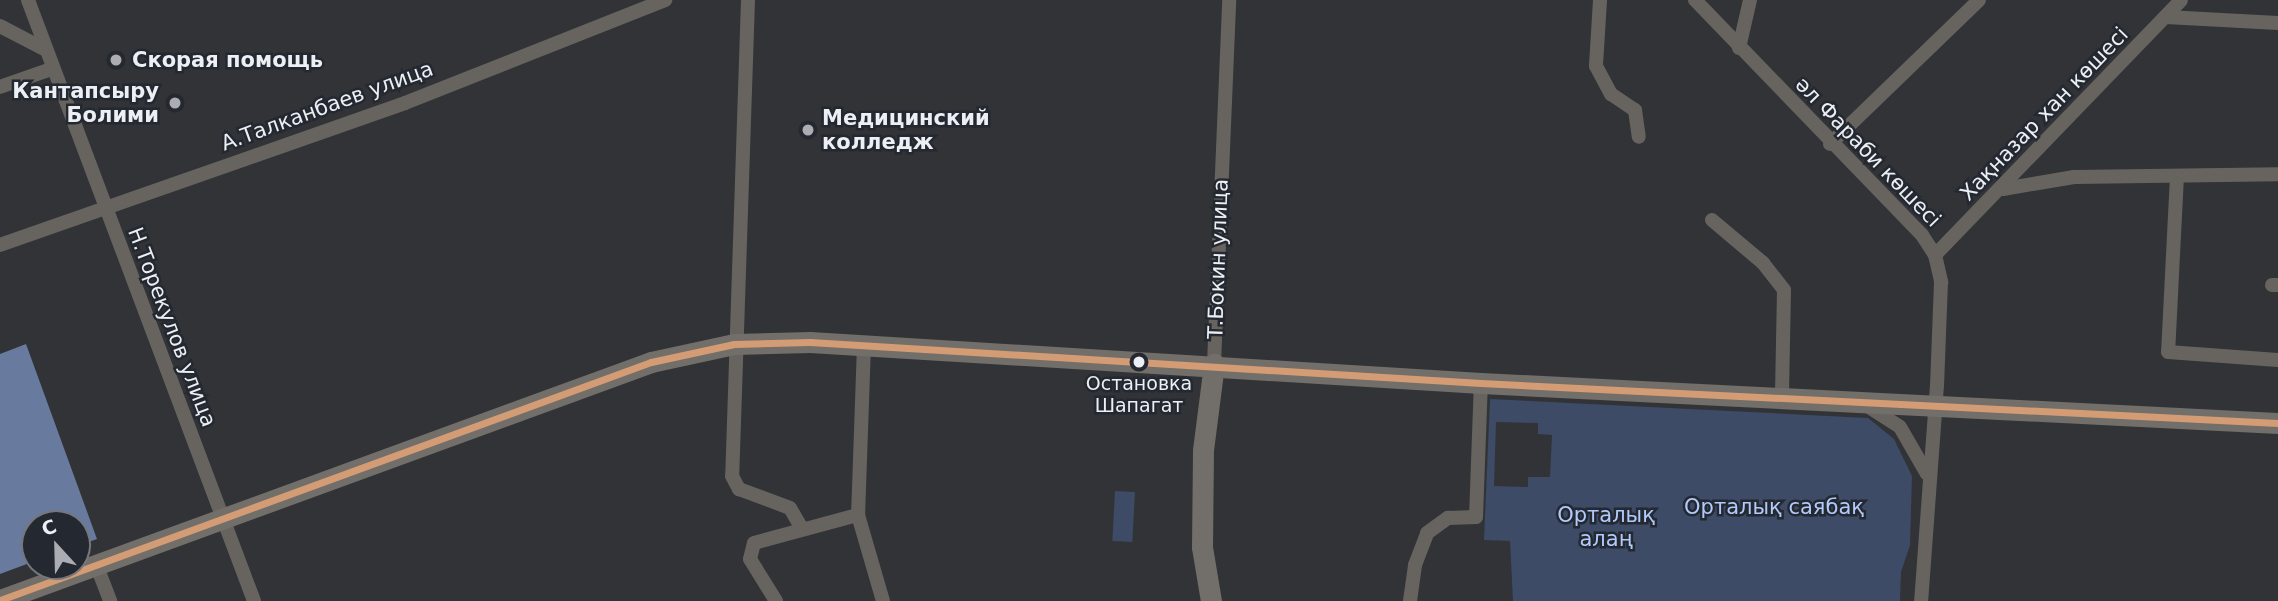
<!DOCTYPE html>
<meta charset="utf-8">
<style>
body{margin:0}
#map{position:relative;width:2278px;height:601px;overflow:hidden;background:#313337;font-family:"DejaVu Sans",sans-serif}
div>[style]{position:absolute}
.green>*{inset:0;background:#3d4b67;transform-origin:0 0}
.water>*{inset:0;background:#687a9e}
.street>*{height:14px;margin:-7px;padding:0 7px;transform-origin:7px;border-radius:7px;background:#676460}
.primary>*{height:21px;margin:-10.5px;padding:0 10.5px;transform-origin:10.5px;border-radius:10.5px;background:#726e69}
.bus-1>*{height:7px;margin:-3.5px;padding:0 3.5px;transform-origin:3.5px;border-radius:3.5px;background:#d39c74}
.dots>*{width:19px;height:19px;translate:-50% -50%;box-sizing:border-box;border:4px solid #242830;border-radius:50%}
span{translate:-50% -50%;white-space:nowrap;text-align:center;line-height:1.15;-webkit-text-stroke:5px #242830;paint-order:stroke}
.bus-label{font-size:19px;color:#eceff4}
.poi-label{font-size:21px;color:#eceff4;font-weight:700}
.left{translate:0 -50%;text-align:left}
.right{translate:-100% -50%;text-align:right}
.street-label{font-size:21px;color:#eceff4}
.park-label{font-size:21px;color:#b0cafc}
.north{position:absolute;left:21px;top:510px;width:70px;height:70px;box-sizing:border-box;background:#242830;border:2px solid #74787e;border-radius:50%;rotate:338deg;font-size:19px;font-weight:700;line-height:28px;text-align:center;color:#eceff4}
.north::after{content:'';display:block;margin:auto;width:24px;height:32px;background:#abadb2;clip-path:polygon(50% 0,100% 100%,50% 72%,0 100%)}
</style>
<div id="map">
<div class="green">
<div style="clip-path:polygon(evenodd,1490px 399px,1868px 418px,1894px 439px,1912px 476px,1910px 545px,1901px 572px,1900px 601px,1513px 601px,1510px 541px,1484px 540px,1490px 399px,1496px 422px,1538px 423px,1538px 434px,1552px 435px,1550px 477px,1528px 477px,1528px 487px,1494px 486px,1496px 422px)"></div>
<div style="left:1115px;top:491px;width:20px;height:50px;rotate:3deg"></div>
</div>
<div class="water">
<div style="clip-path:polygon(26px 344px,97px 539px,77px 546px,77px 524px,35px 524px,35px 561px,0 574px,0 354px)"></div>
</div>
<div class="street">
<div style="left:28px;top:0;width:642px;rotate:69.39deg"></div>
<div style="left:748px;top:0;width:476px;rotate:91.9deg"></div>
<div style="left:732px;top:476px;width:15px;rotate:62deg"></div>
<div style="left:739px;top:489px;width:54px;rotate:20.4deg"></div>
<div style="left:790px;top:508px;width:24px;rotate:60deg"></div>
<div style="left:1600px;top:0;width:66px;rotate:93.5deg"></div>
<div style="left:1596px;top:66px;width:32px;rotate:62deg"></div>
<div style="left:1611px;top:94px;width:29px;rotate:34deg"></div>
<div style="left:1635px;top:110px;width:27px;rotate:82deg"></div>
<div style="left:1695px;top:0;width:327px;rotate:46deg"></div>
<div style="left:1922px;top:235px;width:24px;rotate:57deg"></div>
<div style="left:1935px;top:255px;width:28px;rotate:77deg"></div>
<div style="left:1941px;top:282px;width:103px;rotate:92.2deg"></div>
<div style="left:1937px;top:385px;width:217px;rotate:94.2deg"></div>
<div style="left:2166px;top:17px;width:112px;rotate:3.1deg"></div>
<div style="left:0;top:26px;width:50px;rotate:27.6deg"></div>
<div style="left:1739px;top:48px;width:49px;rotate:-77.1deg"></div>
<div style="left:0;top:87px;width:54px;rotate:-19.4deg"></div>
<div style="left:1830px;top:144px;width:207px;rotate:-44deg"></div>
<div style="left:2177px;top:176px;width:176px;rotate:92.9deg"></div>
<div style="left:2168px;top:352px;width:110px;rotate:4.2deg"></div>
<div style="left:2003px;top:189px;width:72px;rotate:-9.6deg"></div>
<div style="left:2074px;top:177px;width:204px;rotate:-0.8deg"></div>
<div style="left:1712px;top:220px;width:67px;rotate:40.1deg"></div>
<div style="left:1763px;top:263px;width:34px;rotate:52deg"></div>
<div style="left:1784px;top:290px;width:107px;rotate:91.1deg"></div>
<div style="left:0;top:245px;width:429px;rotate:-19.3deg"></div>
<div style="left:405px;top:103px;width:280px;rotate:-21.6deg"></div>
<div style="left:1935px;top:255px;width:354px;rotate:-46deg"></div>
<div style="left:2272px;top:285px;width:6px"></div>
<div style="left:864px;top:345px;width:170px;rotate:92deg"></div>
<div style="left:858px;top:515px;width:90px;rotate:73.8deg"></div>
<div style="left:1214px;top:364px;width:364px;rotate:-87.6deg"></div>
<div style="left:1866px;top:405px;width:40px;rotate:32.9deg"></div>
<div style="left:1900px;top:427px;width:54px;rotate:60.1deg"></div>
<div style="left:96px;top:564px;width:40px;rotate:69deg"></div>
<div style="left:776px;top:601px;width:49px;rotate:-121.8deg"></div>
<div style="left:750px;top:559px;width:16px;rotate:-76deg"></div>
<div style="left:754px;top:543px;width:108px;rotate:-15.1deg"></div>
<div style="left:1410px;top:601px;width:36px;rotate:-82deg"></div>
<div style="left:1415px;top:565px;width:34px;rotate:-69deg"></div>
<div style="left:1427px;top:533px;width:26px;rotate:-36deg"></div>
<div style="left:1448px;top:518px;width:28px;rotate:-2deg"></div>
<div style="left:1476px;top:517px;width:134px;rotate:-87.9deg"></div>
</div>
<div class="primary">
<div style="left:0;top:600px;width:693px;rotate:-20.08deg"></div>
<div style="left:651px;top:362px;width:85px;rotate:-12.2deg"></div>
<div style="left:734px;top:344px;width:76px;rotate:-1.5deg"></div>
<div style="left:810px;top:342px;width:672px;rotate:3.5deg"></div>
<div style="left:1481px;top:383px;width:798px;rotate:2.87deg"></div>
<div style="left:1211px;top:601px;width:55px;rotate:-99.5deg"></div>
<div style="left:1202px;top:547px;width:97px;rotate:-89.4deg"></div>
<div style="left:1203px;top:450px;width:87px;rotate:-82.7deg"></div>
</div>
<div class="bus-1">
<div style="left:0;top:600px;width:693px;rotate:-20.08deg"></div>
<div style="left:651px;top:362px;width:85px;rotate:-12.2deg"></div>
<div style="left:734px;top:344px;width:76px;rotate:-1.5deg"></div>
<div style="left:810px;top:342px;width:672px;rotate:3.5deg"></div>
<div style="left:1481px;top:383px;width:798px;rotate:2.87deg"></div>
</div>
<div class="dots">
<div style="left:116px;top:60px;background:#abadb2"></div>
<div style="left:175px;top:103px;background:#abadb2"></div>
<div style="left:808px;top:130px;background:#abadb2"></div>
<div style="left:1139px;top:362px;background:#eceff4"></div>
</div>
<div class="bus-label">
<span style="left:1139px;top:395px">Остановка<br>Шапагат</span>
</div>
<div class="poi-label">
<span class="left" style="left:132px;top:60px">Скорая помощь</span>
<span class="right" style="left:159px;top:103px">Кантапсыру<br>Болими</span>
<span class="left" style="left:822px;top:130px">Медицинский<br>колледж</span>
</div>
<div class="street-label">
<span style="left:327px;top:106px;rotate:-20deg">А.Талканбаев улица</span>
<span style="left:2044px;top:114px;rotate:-46deg">Хақназар хан көшесі</span>
<span style="left:1868px;top:152px;rotate:46deg">әл Фараби көшесі</span>
<span style="left:1218px;top:259px;rotate:-88deg">Т.Бокин улица</span>
<span style="left:172px;top:327px;rotate:69deg">Н.Торекулов улица</span>
</div>
<div class="park-label">
<span style="left:1774px;top:507px">Орталық саябақ</span>
<span style="left:1606px;top:527px">Орталық<br>алаң</span>
</div>
<div class="north">С</div>
</div>
